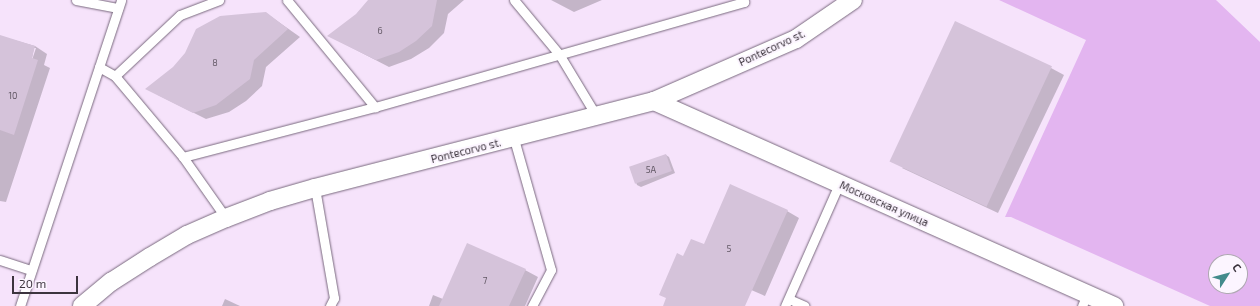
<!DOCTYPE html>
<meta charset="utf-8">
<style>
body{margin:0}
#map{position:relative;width:1260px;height:306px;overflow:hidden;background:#f6e3fb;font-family:"Exo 2",sans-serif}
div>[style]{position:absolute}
.green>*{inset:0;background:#e3b5f0}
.shadow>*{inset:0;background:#0003}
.building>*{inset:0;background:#d5c3da;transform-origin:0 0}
.roads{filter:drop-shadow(0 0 1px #79697e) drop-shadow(0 0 1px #79697e)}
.service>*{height:9px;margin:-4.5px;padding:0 4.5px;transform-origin:4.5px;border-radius:4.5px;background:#fff}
.minor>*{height:18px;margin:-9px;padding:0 9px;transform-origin:9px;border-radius:9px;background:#fff}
span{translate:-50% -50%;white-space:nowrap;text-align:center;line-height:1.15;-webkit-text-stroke:4px #fcf5ff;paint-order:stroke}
.number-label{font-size:9px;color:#625865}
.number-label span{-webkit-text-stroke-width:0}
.street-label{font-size:11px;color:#3c343e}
.north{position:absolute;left:1208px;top:254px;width:40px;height:40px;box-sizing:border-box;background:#fcf5ff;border:1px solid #afa8b2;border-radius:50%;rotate:54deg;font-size:11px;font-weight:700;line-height:16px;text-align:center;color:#3c343e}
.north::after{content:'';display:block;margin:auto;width:14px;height:18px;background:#438b8c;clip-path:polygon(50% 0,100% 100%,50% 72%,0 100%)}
.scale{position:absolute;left:12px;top:276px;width:66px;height:18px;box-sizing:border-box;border:2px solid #3c343e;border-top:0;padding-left:5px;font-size:12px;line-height:14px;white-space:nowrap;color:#3c343e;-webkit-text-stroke:3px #fcf5ff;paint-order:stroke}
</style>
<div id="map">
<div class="green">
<div style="clip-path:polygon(evenodd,999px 0,1216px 0,1260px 42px,1260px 306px,1210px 306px,1011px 217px,1005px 217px,1086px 40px,999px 0,1216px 262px,1240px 262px,1240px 286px,1216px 286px,1216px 262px)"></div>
</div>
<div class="shadow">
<div style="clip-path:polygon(369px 0,464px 0,448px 14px,444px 33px,429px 48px,411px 59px,389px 67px,329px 36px,356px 15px)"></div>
<div style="clip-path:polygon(551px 0,602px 0,574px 12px)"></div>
<div style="clip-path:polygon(266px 13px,300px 37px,266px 67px,262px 86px,246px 101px,229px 112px,206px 119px,158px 95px)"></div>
<div style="clip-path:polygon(evenodd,0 36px,35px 46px,47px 54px,44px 65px,50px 68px,6px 202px,0 201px,0 36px,34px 48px,36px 48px,31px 63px,34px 48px)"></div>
<div style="clip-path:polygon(1051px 68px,1064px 75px,998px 213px,902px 168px)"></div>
<div style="clip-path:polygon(666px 155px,669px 157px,675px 173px,641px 187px,637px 185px,631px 169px)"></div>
<div style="clip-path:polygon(787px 211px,799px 218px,765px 296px,735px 283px,725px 306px,664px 306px,684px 257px,704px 245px)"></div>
<div style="clip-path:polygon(525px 270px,538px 277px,525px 306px,429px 306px,433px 295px,443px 299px)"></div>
<div style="clip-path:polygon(225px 299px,240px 306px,222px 306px)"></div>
</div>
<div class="building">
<div style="clip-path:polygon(368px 0,437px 0,432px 26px,416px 41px,399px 52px,376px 60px,327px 36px,356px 14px)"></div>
<div style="clip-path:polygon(266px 12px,288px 29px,254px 60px,250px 79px,216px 105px,193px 113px,145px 89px,173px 67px,185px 53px,196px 29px,220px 16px)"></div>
<div style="left:955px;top:21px;width:107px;height:155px;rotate:25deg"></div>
<div style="clip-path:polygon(0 35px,35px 46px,32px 58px,38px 60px,14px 135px,0 130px)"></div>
<div style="left:666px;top:154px;width:18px;height:39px;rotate:71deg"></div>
<div style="clip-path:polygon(730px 184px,788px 210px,745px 306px,663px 306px,666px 298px,659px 295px,677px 253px,683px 256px,691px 239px,704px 244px)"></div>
<div style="clip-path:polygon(467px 243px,526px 269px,509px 306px,439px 306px)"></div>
</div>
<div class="roads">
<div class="service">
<div style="left:76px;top:0;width:43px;rotate:10.8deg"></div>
<div style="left:287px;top:0;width:139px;rotate:50.6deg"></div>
<div style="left:514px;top:0;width:70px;rotate:50.2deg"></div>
<div style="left:559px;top:54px;width:74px;rotate:58.9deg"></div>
<div style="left:99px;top:67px;width:18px;rotate:29deg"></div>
<div style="left:115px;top:76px;width:106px;rotate:50deg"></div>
<div style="left:183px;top:157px;width:75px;rotate:54.8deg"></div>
<div style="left:115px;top:76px;width:89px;rotate:-43.2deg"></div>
<div style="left:180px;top:15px;width:42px;rotate:-21deg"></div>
<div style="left:514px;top:139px;width:136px;rotate:74.2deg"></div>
<div style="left:551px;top:270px;width:41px;rotate:117.8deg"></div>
<div style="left:183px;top:157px;width:198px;rotate:-14.6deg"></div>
<div style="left:375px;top:107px;width:384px;rotate:-15.9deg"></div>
<div style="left:744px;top:2px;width:3px;rotate:-135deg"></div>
<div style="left:315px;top:188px;width:112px;rotate:80.2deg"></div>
<div style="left:334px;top:298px;width:9px;rotate:117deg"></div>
<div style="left:0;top:260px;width:33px;rotate:18deg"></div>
<div style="left:789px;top:299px;width:17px;rotate:24deg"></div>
<div style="left:20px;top:306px;width:322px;rotate:-71.7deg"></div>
<div style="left:785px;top:306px;width:133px;rotate:-66.1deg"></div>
<div style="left:1082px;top:306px;width:13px;rotate:-67deg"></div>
</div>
<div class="minor">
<div style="left:654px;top:101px;width:504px;rotate:24.02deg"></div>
<div style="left:82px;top:306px;width:38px;rotate:-40deg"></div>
<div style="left:111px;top:282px;width:46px;rotate:-32.7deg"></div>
<div style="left:150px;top:257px;width:43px;rotate:-30.7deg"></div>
<div style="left:187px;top:235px;width:43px;rotate:-23.6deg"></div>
<div style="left:226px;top:218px;width:47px;rotate:-21.1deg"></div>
<div style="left:270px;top:201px;width:47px;rotate:-16.1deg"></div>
<div style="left:315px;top:188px;width:350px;rotate:-14.4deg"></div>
<div style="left:654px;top:101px;width:155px;rotate:-23.6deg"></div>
<div style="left:796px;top:39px;width:69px;rotate:-34.4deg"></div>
</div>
</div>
<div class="number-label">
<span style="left:380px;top:31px">6</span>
<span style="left:215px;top:63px">8</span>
<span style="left:13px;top:96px">10</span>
<span style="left:651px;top:170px">5А</span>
<span style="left:729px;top:249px">5</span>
<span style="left:485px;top:281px">7</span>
</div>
<div class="street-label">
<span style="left:772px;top:48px;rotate:-25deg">Pontecorvo st.</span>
<span style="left:466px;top:151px;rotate:-14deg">Pontecorvo st.</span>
<span style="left:884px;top:204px;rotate:24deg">Московская улица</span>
</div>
<div class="north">С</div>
<div class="scale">20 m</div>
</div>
